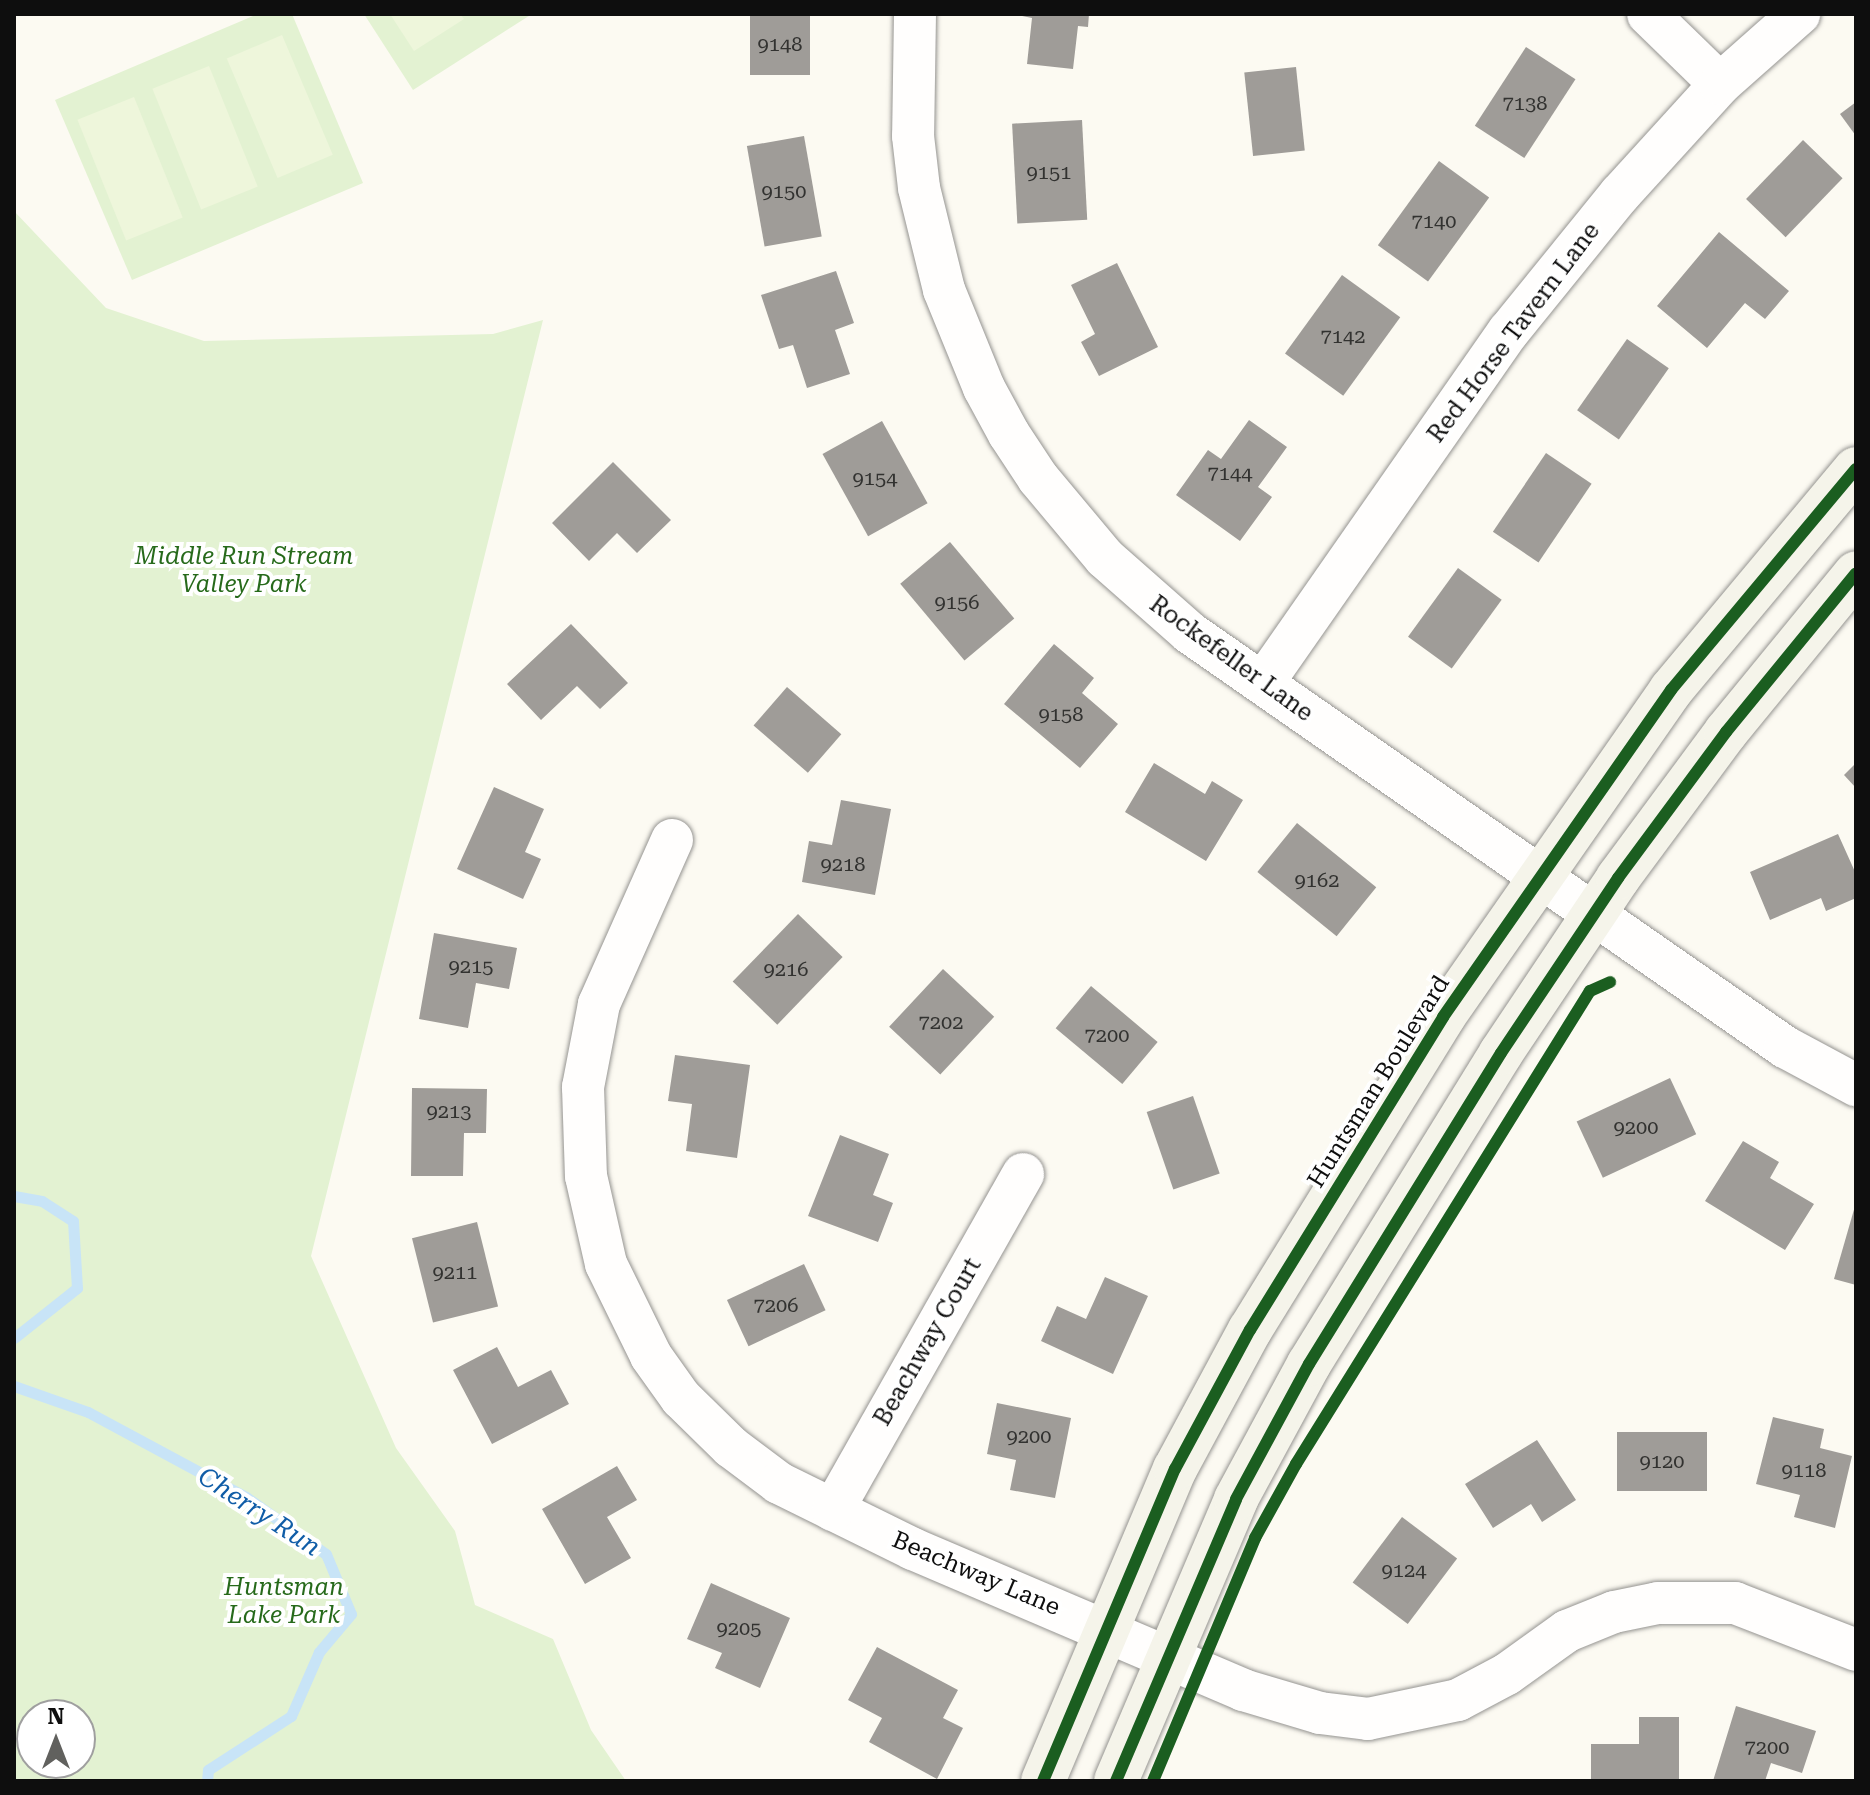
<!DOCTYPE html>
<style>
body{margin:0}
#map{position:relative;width:1870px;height:1795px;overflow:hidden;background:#fcfaf2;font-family:"Roboto Serif",serif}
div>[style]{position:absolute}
.green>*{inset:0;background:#e3f2d2}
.pitch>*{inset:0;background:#eef6db;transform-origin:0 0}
.stream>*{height:11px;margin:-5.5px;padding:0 5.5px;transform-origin:5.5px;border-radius:5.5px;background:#c8e4f7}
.building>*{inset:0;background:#9f9c98;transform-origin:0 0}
.roads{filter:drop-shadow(0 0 2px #959491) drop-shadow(0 0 2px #959491)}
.street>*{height:42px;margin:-21px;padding:0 21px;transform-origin:21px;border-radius:21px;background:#fffefd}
.secondary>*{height:44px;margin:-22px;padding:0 22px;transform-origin:22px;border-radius:22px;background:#f5f4ea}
.cycleway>*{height:12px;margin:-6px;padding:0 6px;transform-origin:6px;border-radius:6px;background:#1b5e20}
span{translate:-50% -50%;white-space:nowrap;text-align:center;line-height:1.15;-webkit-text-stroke:8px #fff;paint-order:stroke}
.number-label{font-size:20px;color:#323230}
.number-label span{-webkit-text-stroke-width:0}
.street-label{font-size:24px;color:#0e0e0e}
.park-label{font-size:24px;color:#276a1b;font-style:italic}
.water-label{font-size:26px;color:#105da7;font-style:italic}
.frame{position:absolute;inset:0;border:16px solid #0e0e0e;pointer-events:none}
.north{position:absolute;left:16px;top:1699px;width:80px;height:80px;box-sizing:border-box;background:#fff;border:2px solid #9f9f9f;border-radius:50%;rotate:0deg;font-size:22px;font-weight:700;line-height:32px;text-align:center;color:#0e0e0e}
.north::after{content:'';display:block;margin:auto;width:28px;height:36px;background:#61615e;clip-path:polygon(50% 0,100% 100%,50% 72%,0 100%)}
</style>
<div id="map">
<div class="green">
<div style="clip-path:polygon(258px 14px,292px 14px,363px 183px,132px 280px,55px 100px)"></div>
<div style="clip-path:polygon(364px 14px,532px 14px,413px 90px)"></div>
<div style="clip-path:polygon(evenodd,14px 211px,106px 308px,204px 341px,493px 334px,543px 320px,311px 1256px,396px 1448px,455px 1531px,475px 1605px,553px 1639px,591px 1730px,626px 1781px,14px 1781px,14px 211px,32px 1715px,80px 1715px,80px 1763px,32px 1763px,32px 1715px)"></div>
</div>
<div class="pitch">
<div style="clip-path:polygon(390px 14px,460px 14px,464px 19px,414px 51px)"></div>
<div style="left:282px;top:35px;width:130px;height:60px;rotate:67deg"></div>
<div style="left:209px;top:66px;width:130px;height:61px;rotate:68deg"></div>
<div style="left:134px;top:97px;width:130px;height:61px;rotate:68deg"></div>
</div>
<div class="stream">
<div style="left:14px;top:1196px;width:28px;rotate:10deg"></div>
<div style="left:42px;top:1201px;width:37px;rotate:33deg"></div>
<div style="left:73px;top:1221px;width:67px;rotate:86.6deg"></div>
<div style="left:77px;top:1288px;width:80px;rotate:141.6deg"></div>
<div style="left:14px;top:1386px;width:78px;rotate:19.4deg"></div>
<div style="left:88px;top:1412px;width:179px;rotate:28.3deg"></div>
<div style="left:246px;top:1497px;width:98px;rotate:35.5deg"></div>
<div style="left:326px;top:1554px;width:65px;rotate:67.4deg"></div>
<div style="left:351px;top:1614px;width:50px;rotate:130.1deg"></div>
<div style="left:319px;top:1652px;width:70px;rotate:113.6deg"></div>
<div style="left:291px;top:1716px;width:99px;rotate:147deg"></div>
<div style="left:208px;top:1770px;width:11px;rotate:95deg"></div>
</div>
<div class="building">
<div style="left:750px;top:14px;width:60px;height:61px"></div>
<div style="clip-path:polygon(1013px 14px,1089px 14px,1088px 27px,1078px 26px,1073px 69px,1027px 64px,1032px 18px)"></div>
<div style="left:1526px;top:47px;width:59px;height:94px;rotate:33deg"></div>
<div style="left:1296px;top:67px;width:84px;height:52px;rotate:84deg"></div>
<div style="clip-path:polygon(1856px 102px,1856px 136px,1840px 114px)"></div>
<div style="left:1082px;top:120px;width:100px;height:70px;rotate:87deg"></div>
<div style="left:804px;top:136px;width:102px;height:58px;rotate:80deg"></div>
<div style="left:1803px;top:140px;width:55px;height:82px;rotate:44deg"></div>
<div style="left:1439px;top:161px;width:62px;height:104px;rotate:36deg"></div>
<div style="clip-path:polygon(1719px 232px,1789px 291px,1765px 319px,1745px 303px,1707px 348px,1657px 306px)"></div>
<div style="clip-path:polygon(1117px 263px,1158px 347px,1099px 376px,1081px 342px,1095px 334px,1071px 285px)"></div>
<div style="clip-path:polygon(836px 271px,854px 323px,835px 330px,850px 374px,807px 388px,793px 345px,779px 349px,761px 295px)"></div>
<div style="left:1342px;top:275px;width:72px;height:97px;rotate:36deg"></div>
<div style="left:1627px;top:339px;width:51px;height:87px;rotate:35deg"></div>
<div style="clip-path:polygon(1249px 420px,1287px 447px,1258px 487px,1272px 497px,1240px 541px,1176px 495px,1208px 450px,1221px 459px)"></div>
<div style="left:882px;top:421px;width:94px;height:68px;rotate:61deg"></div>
<div style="left:1546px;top:453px;width:55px;height:95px;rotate:34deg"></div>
<div style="clip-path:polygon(613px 462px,671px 520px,637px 553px,617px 533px,589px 561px,552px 523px)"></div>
<div style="left:950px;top:542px;width:100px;height:65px;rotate:50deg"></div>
<div style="left:1458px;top:568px;width:54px;height:85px;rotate:36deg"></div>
<div style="clip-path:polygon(571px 624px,628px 683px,600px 709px,577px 686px,541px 720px,507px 684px)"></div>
<div style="clip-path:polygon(1054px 644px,1094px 678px,1082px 693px,1118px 724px,1080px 768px,1004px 704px)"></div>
<div style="left:787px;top:687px;width:72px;height:51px;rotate:41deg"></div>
<div style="clip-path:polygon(1154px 763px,1205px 794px,1212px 781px,1243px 800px,1206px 861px,1125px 812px)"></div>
<div style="clip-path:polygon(1856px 763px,1856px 788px,1844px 775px)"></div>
<div style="clip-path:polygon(494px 787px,544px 809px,525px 852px,541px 859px,523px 899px,457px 869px)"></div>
<div style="clip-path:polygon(841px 800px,891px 809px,875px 895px,802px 882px,809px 841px,832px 845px)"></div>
<div style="left:1297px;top:823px;width:102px;height:63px;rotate:39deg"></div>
<div style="clip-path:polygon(1838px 834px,1856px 874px,1856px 898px,1826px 911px,1821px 898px,1770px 920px,1750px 872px)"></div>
<div style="left:798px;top:914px;width:62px;height:94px;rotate:44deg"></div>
<div style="clip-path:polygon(434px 933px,517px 948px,509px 989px,476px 983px,468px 1028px,419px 1019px)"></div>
<div style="left:943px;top:969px;width:70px;height:79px;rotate:43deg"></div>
<div style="left:1091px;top:986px;width:87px;height:55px;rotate:40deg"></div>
<div style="clip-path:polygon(675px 1055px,750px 1065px,737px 1158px,686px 1151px,692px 1104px,668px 1101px)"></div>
<div style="left:1670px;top:1078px;width:62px;height:103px;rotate:65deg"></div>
<div style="clip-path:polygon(412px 1088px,487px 1089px,486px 1133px,464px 1133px,463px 1176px,411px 1176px)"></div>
<div style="left:1193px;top:1096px;width:82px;height:49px;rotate:71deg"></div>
<div style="clip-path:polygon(840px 1135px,889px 1154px,873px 1195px,893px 1203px,878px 1242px,808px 1216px)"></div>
<div style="clip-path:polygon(1743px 1141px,1779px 1162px,1770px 1178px,1814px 1204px,1785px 1250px,1705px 1201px)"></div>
<div style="clip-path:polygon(1855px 1206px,1856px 1206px,1856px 1285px,1834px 1279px)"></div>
<div style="left:477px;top:1222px;width:87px;height:67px;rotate:76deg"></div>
<div style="left:804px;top:1264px;width:51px;height:85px;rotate:65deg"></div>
<div style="clip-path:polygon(1105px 1277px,1148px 1296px,1113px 1374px,1041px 1341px,1057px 1306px,1086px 1319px)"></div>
<div style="clip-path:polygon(497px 1347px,518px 1387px,551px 1370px,569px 1404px,492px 1444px,453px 1370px)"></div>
<div style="clip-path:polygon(997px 1403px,1071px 1418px,1055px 1498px,1010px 1490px,1016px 1460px,987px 1454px)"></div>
<div style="clip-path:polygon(1773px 1417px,1824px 1429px,1820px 1448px,1852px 1456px,1835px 1528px,1794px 1517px,1800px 1495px,1756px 1484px)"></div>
<div style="left:1617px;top:1432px;width:90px;height:59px"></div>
<div style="clip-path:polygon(1537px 1440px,1576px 1500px,1542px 1522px,1531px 1504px,1493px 1528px,1465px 1484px)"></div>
<div style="clip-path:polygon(617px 1466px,637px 1500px,607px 1517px,631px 1558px,585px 1584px,542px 1509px)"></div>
<div style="left:1402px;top:1517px;width:69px;height:82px;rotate:37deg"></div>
<div style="clip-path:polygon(711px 1583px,790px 1618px,760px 1688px,715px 1668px,722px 1653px,687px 1639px)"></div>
<div style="clip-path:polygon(877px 1647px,958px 1690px,943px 1718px,963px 1728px,937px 1779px,869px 1742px,882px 1718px,848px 1700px)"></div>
<div style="clip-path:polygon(1736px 1706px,1816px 1731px,1802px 1773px,1771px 1763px,1765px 1781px,1713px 1781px)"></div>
<div style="clip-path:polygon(1639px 1717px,1679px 1717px,1679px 1781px,1591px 1781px,1591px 1744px,1639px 1744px)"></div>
</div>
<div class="roads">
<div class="street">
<div style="left:915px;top:14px;width:122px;rotate:90.9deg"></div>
<div style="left:913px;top:136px;width:52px;rotate:83.4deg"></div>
<div style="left:919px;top:188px;width:105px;rotate:76.2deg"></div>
<div style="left:944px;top:290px;width:106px;rotate:67.8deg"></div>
<div style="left:984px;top:388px;width:52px;rotate:61.5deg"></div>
<div style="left:1009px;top:434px;width:53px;rotate:56.6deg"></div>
<div style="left:1038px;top:478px;width:104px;rotate:50.1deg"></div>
<div style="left:1105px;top:558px;width:113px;rotate:41.4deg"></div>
<div style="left:1190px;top:633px;width:725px;rotate:34.83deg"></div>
<div style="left:1785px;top:1047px;width:81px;rotate:28.2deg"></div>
<div style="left:1648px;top:14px;width:100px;rotate:44.2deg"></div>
<div style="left:1263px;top:683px;width:429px;rotate:-55.1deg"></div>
<div style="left:1509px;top:331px;width:176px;rotate:-51deg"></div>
<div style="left:1620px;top:194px;width:149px;rotate:-47.7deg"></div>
<div style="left:1720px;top:84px;width:106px;rotate:-41.5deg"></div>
<div style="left:672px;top:840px;width:180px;rotate:114deg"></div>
<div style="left:599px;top:1004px;width:85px;rotate:100.9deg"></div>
<div style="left:583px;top:1087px;width:89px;rotate:88.1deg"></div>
<div style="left:586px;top:1176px;width:90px;rotate:77.2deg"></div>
<div style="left:606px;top:1264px;width:102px;rotate:63.9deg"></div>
<div style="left:651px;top:1356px;width:52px;rotate:54.5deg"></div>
<div style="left:681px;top:1398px;width:70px;rotate:44.4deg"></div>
<div style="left:731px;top:1447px;width:60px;rotate:36.9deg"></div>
<div style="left:779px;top:1483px;width:149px;rotate:26.2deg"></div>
<div style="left:913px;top:1549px;width:359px;rotate:23.1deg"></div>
<div style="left:1243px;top:1690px;width:80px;rotate:16.6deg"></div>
<div style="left:1320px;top:1713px;width:48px;rotate:7.1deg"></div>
<div style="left:1368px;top:1719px;width:92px;rotate:-11.9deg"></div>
<div style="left:1458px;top:1700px;width:55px;rotate:-28deg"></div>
<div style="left:1507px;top:1674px;width:74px;rotate:-35.6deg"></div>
<div style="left:1567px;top:1631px;width:51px;rotate:-22deg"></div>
<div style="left:1614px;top:1612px;width:45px;rotate:-11.6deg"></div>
<div style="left:1658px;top:1603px;width:77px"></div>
<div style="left:1735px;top:1603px;width:130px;rotate:21.2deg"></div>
<div style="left:833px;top:1510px;width:386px;rotate:-60.5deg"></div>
</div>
<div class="secondary">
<div style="left:1043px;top:1781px;width:339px;rotate:-67.1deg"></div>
<div style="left:1175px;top:1469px;width:158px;rotate:-61.7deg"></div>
<div style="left:1250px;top:1330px;width:368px;rotate:-58.3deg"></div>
<div style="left:1443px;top:1017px;width:399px;rotate:-55.1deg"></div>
<div style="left:1671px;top:690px;width:288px;rotate:-50.1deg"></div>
<div style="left:1116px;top:1781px;width:306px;rotate:-66.9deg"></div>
<div style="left:1236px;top:1499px;width:153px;rotate:-61.6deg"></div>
<div style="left:1309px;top:1364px;width:365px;rotate:-58.3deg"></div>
<div style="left:1501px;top:1053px;width:211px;rotate:-56.2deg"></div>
<div style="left:1618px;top:878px;width:182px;rotate:-53.5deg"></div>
<div style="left:1726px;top:732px;width:205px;rotate:-50.7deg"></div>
</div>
</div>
<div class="cycleway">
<div style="left:1043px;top:1781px;width:339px;rotate:-67.1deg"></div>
<div style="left:1175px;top:1469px;width:158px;rotate:-61.7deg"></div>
<div style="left:1250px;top:1330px;width:368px;rotate:-58.3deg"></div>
<div style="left:1443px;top:1017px;width:399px;rotate:-55.1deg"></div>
<div style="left:1671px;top:690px;width:288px;rotate:-50.1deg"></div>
<div style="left:1116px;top:1781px;width:306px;rotate:-66.9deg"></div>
<div style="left:1236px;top:1499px;width:153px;rotate:-61.6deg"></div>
<div style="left:1309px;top:1364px;width:365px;rotate:-58.3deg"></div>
<div style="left:1501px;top:1053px;width:211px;rotate:-56.2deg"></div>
<div style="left:1618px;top:878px;width:182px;rotate:-53.5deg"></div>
<div style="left:1726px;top:732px;width:205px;rotate:-50.7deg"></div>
<div style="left:1153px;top:1781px;width:264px;rotate:-67.2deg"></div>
<div style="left:1255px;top:1538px;width:85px;rotate:-61deg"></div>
<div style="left:1296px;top:1464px;width:557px;rotate:-58.14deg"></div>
<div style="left:1590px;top:991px;width:22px;rotate:-24deg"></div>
</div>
<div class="number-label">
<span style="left:780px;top:44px">9148</span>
<span style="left:1525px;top:103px">7138</span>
<span style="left:1049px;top:172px">9151</span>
<span style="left:784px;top:191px">9150</span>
<span style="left:1434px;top:221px">7140</span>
<span style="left:1343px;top:336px">7142</span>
<span style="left:1230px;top:473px">7144</span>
<span style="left:875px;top:478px">9154</span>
<span style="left:957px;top:602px">9156</span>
<span style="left:1061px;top:714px">9158</span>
<span style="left:843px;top:864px">9218</span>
<span style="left:1317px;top:880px">9162</span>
<span style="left:471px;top:966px">9215</span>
<span style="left:786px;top:969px">9216</span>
<span style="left:941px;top:1022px">7202</span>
<span style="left:1107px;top:1035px">7200</span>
<span style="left:449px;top:1111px">9213</span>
<span style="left:1636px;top:1127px">9200</span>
<span style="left:455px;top:1272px">9211</span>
<span style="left:776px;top:1305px">7206</span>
<span style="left:1029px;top:1436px">9200</span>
<span style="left:1662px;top:1461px">9120</span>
<span style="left:1804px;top:1470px">9118</span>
<span style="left:1404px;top:1570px">9124</span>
<span style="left:739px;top:1628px">9205</span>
<span style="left:1767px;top:1747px">7200</span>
</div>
<div class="street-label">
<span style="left:1514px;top:333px;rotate:-53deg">Red Horse Tavern Lane</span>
<span style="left:1231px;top:659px;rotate:36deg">Rockefeller Lane</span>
<span style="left:1379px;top:1082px;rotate:-58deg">Huntsman Boulevard</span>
<span style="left:928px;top:1342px;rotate:-60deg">Beachway Court</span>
<span style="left:976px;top:1574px;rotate:23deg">Beachway Lane</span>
</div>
<div class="park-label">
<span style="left:244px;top:571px">Middle Run Stream<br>Valley Park</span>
<span style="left:284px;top:1602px">Huntsman<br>Lake Park</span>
</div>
<div class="water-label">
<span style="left:259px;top:1512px;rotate:33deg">Cherry Run</span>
</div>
<div class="frame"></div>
<div class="north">N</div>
</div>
